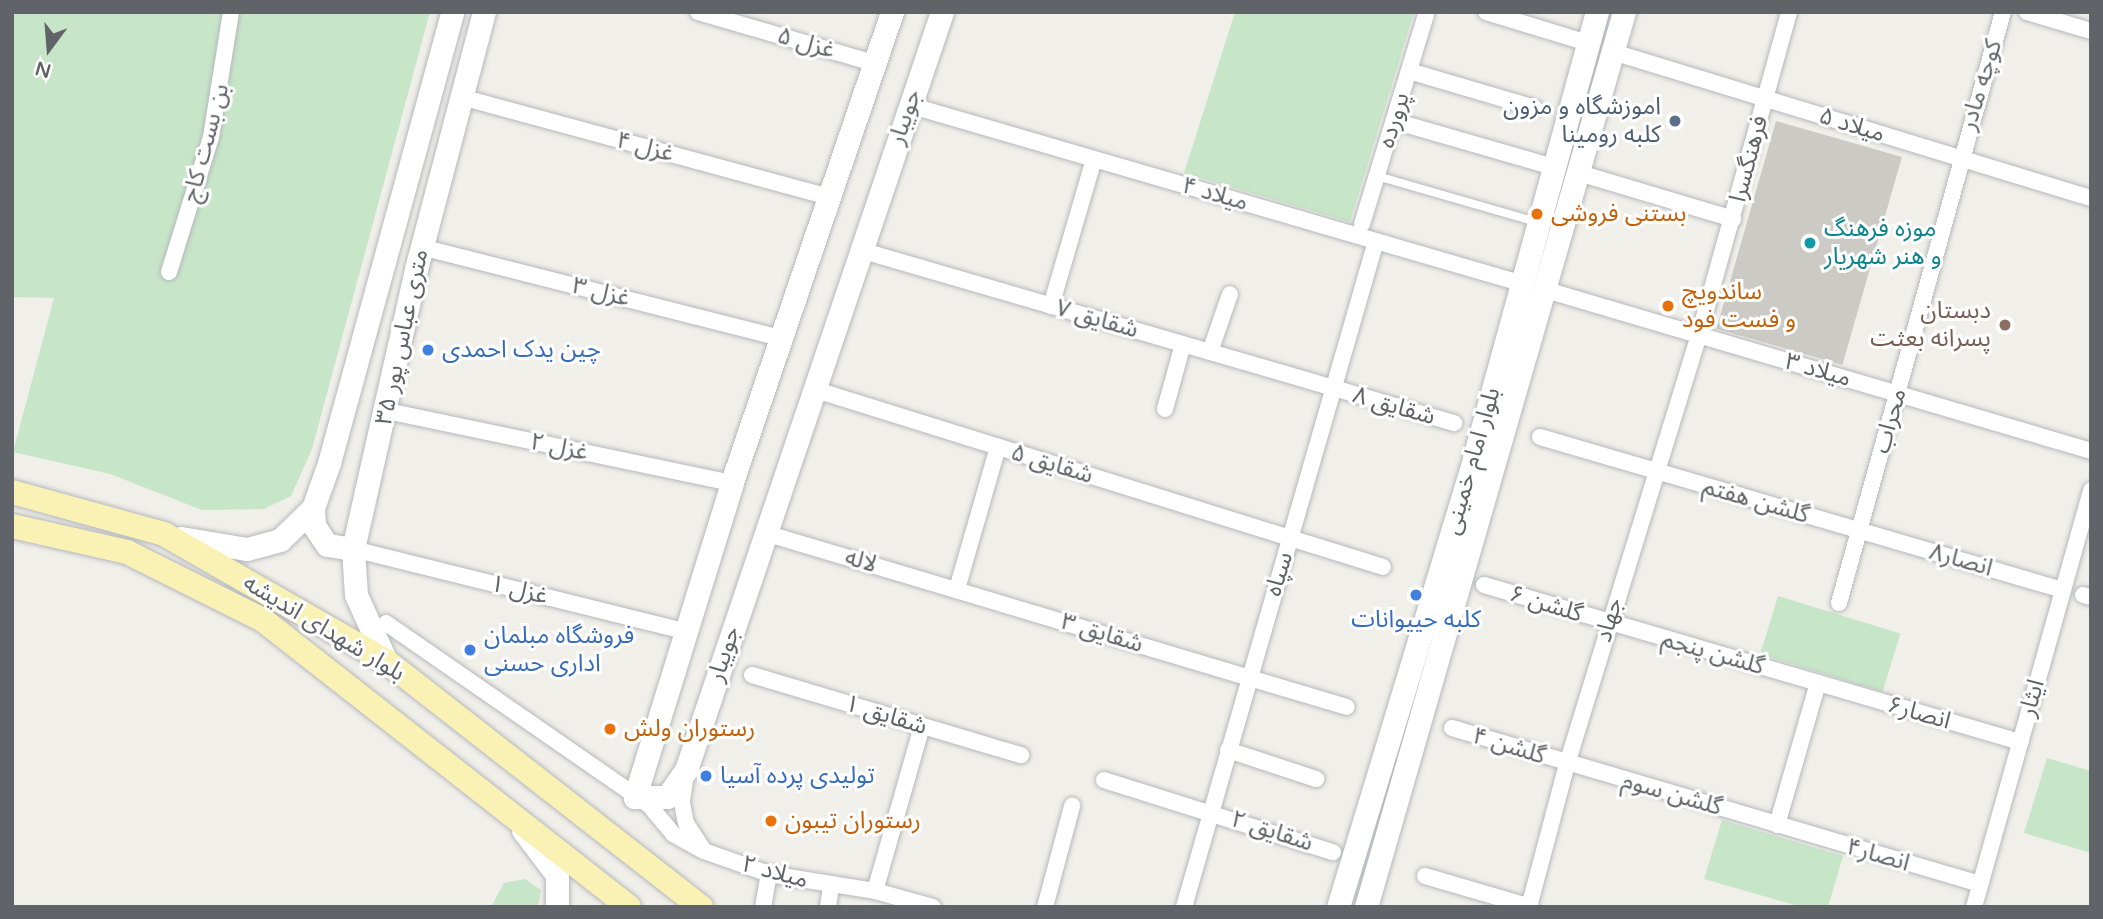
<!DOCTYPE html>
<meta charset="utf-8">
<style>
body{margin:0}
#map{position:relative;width:2103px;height:919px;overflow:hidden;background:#f0efe9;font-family:"Varela Round","Noto Sans Arabic",sans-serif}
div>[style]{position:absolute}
.green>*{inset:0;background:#c7e6c8;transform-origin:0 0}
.building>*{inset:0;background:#cccac5;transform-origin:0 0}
.roads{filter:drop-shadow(0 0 2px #b5b8bc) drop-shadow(0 0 2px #b5b8bc)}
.lane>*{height:8px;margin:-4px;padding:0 4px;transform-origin:4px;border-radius:4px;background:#fff}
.street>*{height:16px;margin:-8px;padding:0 8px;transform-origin:8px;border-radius:8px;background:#fff}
.secondary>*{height:23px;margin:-11.5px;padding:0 11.5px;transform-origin:11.5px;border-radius:11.5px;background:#fff}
.primary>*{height:24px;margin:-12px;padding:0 12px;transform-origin:12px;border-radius:12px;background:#faf2b4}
.dots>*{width:19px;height:19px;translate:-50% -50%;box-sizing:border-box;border:4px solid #fff;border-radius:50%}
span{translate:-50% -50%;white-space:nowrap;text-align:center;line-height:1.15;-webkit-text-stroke:6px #fff;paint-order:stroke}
.street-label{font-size:24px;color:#606367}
.service-label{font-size:24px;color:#4e5e75}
.right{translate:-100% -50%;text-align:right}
.food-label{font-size:24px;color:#c56008}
.left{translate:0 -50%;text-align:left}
.culture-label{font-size:24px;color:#0d838f}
.education-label{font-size:24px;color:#785e54}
.shop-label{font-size:24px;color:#366cbe}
.frame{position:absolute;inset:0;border:14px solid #606367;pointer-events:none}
.north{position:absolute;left:14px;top:14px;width:70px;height:70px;-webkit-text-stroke:5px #fff;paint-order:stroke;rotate:196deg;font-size:19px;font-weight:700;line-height:28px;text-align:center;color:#606367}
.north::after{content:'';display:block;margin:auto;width:24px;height:32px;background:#606367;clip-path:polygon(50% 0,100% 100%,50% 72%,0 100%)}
</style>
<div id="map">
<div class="green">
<div style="clip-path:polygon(12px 12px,430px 12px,312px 449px,291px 496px,264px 509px,202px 510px,110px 474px,13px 452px,54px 298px,12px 297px)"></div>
<div style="clip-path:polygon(1235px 12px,1414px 12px,1350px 222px,1184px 173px)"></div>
<div style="left:1778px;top:596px;width:128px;height:61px;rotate:17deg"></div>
<div style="clip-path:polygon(2047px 758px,2091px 771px,2091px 853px,2024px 833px)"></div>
<div style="clip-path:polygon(1722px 820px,1843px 856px,1828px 907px,1802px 907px,1704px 879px)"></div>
<div style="clip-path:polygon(525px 879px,541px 890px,538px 907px,491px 907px,504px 883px)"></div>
</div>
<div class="building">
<div style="left:1776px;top:121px;width:131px;height:216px;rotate:16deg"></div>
</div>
<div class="roads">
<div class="lane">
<div style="left:1377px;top:176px;width:166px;rotate:16.1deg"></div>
</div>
<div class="street">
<div style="left:698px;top:12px;width:183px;rotate:16.2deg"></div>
<div style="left:1486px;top:12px;width:107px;rotate:16.9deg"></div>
<div style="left:2027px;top:12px;width:67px;rotate:16.5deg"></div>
<div style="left:1613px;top:52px;width:500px;rotate:17deg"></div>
<div style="left:1409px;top:71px;width:131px;rotate:16.4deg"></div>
<div style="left:461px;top:97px;width:380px;rotate:15.2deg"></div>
<div style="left:909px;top:105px;width:636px;rotate:16.24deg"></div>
<div style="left:1394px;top:121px;width:166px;rotate:16.1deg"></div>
<div style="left:1579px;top:173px;width:161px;rotate:16.6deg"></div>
<div style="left:1362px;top:224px;width:219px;rotate:-73deg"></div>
<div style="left:421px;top:247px;width:371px;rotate:14.2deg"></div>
<div style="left:860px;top:250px;width:619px;rotate:16.24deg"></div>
<div style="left:169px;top:272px;width:141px;rotate:-72.7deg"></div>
<div style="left:211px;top:137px;width:127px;rotate:-80.9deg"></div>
<div style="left:1546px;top:290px;width:568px;rotate:16.46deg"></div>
<div style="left:1051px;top:306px;width:153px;rotate:-73.7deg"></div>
<div style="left:1210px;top:352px;width:61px;rotate:-71deg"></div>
<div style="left:813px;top:389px;width:597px;rotate:17.34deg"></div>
<div style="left:1165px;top:409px;width:67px;rotate:-74.5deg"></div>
<div style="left:387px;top:411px;width:352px;rotate:11.8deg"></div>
<div style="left:1540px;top:437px;width:545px;rotate:16.31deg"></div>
<div style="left:765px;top:533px;width:607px;rotate:16.65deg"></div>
<div style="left:353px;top:549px;width:342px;rotate:13.9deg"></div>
<div style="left:1484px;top:585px;width:559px;rotate:16.33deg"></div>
<div style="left:957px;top:589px;width:148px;rotate:-73.9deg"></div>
<div style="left:2083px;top:595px;width:8px;rotate:14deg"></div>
<div style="left:1839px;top:603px;width:613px;rotate:-74.49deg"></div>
<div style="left:386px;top:623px;width:320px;rotate:34.7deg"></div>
<div style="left:649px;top:805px;width:38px;rotate:50deg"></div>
<div style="left:673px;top:834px;width:35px;rotate:29deg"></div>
<div style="left:704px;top:851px;width:69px;rotate:19.5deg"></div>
<div style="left:769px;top:874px;width:107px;rotate:9.1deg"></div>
<div style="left:875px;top:891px;width:60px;rotate:15.4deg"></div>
<div style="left:752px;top:675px;width:281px;rotate:16.6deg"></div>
<div style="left:1452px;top:728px;width:551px;rotate:16.46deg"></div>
<div style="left:1228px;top:750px;width:93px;rotate:18.2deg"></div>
<div style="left:686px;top:773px;width:30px;rotate:98deg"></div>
<div style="left:682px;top:803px;width:20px;rotate:79deg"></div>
<div style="left:686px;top:823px;width:31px;rotate:57deg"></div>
<div style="left:1104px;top:780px;width:240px;rotate:17.5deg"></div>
<div style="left:1777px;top:825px;width:148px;rotate:-73.9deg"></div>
<div style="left:1425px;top:876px;width:110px;rotate:16.3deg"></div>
<div style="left:875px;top:891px;width:172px;rotate:-74.1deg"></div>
<div style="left:763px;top:907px;width:34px;rotate:-80deg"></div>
<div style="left:828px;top:907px;width:21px;rotate:-82deg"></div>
<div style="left:1045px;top:907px;width:105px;rotate:-75deg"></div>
<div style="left:1184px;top:907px;width:693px;rotate:-73.92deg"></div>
<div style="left:1529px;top:907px;width:148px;rotate:-75.1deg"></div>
<div style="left:1567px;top:764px;width:449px;rotate:-72.9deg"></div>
<div style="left:1699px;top:335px;width:335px;rotate:-74.4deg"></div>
<div style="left:1974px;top:907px;width:433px;rotate:-74.3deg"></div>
</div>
<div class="secondary">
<div style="left:892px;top:12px;width:497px;rotate:108.8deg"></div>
<div style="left:732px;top:483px;width:329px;rotate:107.2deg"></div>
<div style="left:635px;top:797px;width:32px"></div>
<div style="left:667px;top:797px;width:33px;rotate:-55deg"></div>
<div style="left:686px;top:770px;width:800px;rotate:-71.34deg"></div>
<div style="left:181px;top:538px;width:67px;rotate:9.5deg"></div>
<div style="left:247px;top:549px;width:34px;rotate:-15deg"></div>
<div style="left:280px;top:540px;width:46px;rotate:-44.1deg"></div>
<div style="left:353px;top:549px;width:26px;rotate:-171deg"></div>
<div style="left:327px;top:545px;width:23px;rotate:-124deg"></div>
<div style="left:314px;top:526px;width:18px;rotate:-93deg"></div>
<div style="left:313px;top:508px;width:48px;rotate:-70.4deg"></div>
<div style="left:329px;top:463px;width:467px;rotate:-74.7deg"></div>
<div style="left:386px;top:661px;width:72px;rotate:-114.4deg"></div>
<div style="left:356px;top:595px;width:46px;rotate:-93.7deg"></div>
<div style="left:353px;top:549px;width:287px;rotate:-77.3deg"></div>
<div style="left:416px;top:269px;width:266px;rotate:-75.2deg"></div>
<div style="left:523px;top:830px;width:56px;rotate:52.9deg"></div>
<div style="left:557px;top:875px;width:32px;rotate:90deg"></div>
<div style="left:1338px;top:907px;width:469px;rotate:-73.1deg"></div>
<div style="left:1474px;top:458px;width:463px;rotate:-74.6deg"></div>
<div style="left:1366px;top:907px;width:931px;rotate:-73.92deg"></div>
</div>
<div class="primary">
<div style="left:12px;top:492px;width:158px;rotate:15.4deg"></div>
<div style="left:164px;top:534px;width:256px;rotate:29.8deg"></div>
<div style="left:386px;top:661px;width:400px;rotate:38deg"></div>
<div style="left:12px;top:526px;width:118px;rotate:12.7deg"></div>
<div style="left:127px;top:552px;width:152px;rotate:26.6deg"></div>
<div style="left:263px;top:620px;width:465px;rotate:38.1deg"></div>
</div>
</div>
<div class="dots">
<div style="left:1675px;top:121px;background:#5c6f8a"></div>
<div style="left:1537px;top:214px;background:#e8710a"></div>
<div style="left:1810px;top:243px;background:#0f9aa8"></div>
<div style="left:1668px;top:306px;background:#e8710a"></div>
<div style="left:2005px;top:325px;background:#8d6e63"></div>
<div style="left:428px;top:350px;background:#3f7fe0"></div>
<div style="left:1416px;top:595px;background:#3f7fe0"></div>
<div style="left:470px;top:650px;background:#3f7fe0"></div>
<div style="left:610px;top:729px;background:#e8710a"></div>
<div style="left:706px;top:776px;background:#3f7fe0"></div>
<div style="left:771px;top:821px;background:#e8710a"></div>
</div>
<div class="street-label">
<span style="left:806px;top:43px;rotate:16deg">غزل ۵</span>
<span style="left:1981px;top:85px;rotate:-73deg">کوچه مادر</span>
<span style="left:905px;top:117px;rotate:-71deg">جویبار</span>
<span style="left:1394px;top:120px;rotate:-73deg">پرورده</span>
<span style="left:1852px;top:125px;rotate:17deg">میلاد ۵</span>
<span style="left:206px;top:143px;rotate:-75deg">بن بست کاج</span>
<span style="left:645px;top:147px;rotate:15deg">غزل ۴</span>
<span style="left:1749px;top:159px;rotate:-75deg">فرهنگسرا</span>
<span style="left:1215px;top:194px;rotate:16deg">میلاد ۴</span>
<span style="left:601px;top:292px;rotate:14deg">غزل ۳</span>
<span style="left:1097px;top:319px;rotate:16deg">شقایق ۷</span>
<span style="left:402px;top:337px;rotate:-78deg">۳۵ متری عباس پور</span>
<span style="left:1818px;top:370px;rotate:16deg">میلاد ۳</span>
<span style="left:1394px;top:406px;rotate:16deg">شقایق ۸</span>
<span style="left:1890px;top:421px;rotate:-74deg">محراب</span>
<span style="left:559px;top:447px;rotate:12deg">غزل ۲</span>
<span style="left:1472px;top:461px;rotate:-74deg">بلوار امام خمینی</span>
<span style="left:1052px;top:464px;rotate:17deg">شقایق ۵</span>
<span style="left:1756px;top:501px;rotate:16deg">گلشن هفتم</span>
<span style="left:1961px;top:560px;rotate:16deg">انصار۸</span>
<span style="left:861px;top:561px;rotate:16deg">لاله</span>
<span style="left:1279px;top:574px;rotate:-73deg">سپاه</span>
<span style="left:519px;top:590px;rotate:14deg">غزل ۱</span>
<span style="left:1546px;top:604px;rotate:17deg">گلشن ۶</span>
<span style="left:1609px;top:620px;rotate:-74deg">جهاد</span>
<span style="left:324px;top:628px;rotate:31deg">بلوار شهدای اندیشه</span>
<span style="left:1102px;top:633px;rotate:17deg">شقایق ۳</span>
<span style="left:1713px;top:653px;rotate:16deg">گلشن پنجم</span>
<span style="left:724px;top:654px;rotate:-72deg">جویبار</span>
<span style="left:2032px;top:698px;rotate:-74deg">ایثار</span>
<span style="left:1919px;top:713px;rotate:16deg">انصار۶</span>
<span style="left:886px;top:715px;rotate:17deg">شقایق ۱</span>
<span style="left:1509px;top:746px;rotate:17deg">گلشن ۴</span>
<span style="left:1672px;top:794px;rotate:16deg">گلشن سوم</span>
<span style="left:1272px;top:831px;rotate:18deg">شقایق ۲</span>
<span style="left:1878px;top:855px;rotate:16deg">انصار۴</span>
<span style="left:775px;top:872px;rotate:15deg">میلاد ۲</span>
</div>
<div class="service-label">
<span class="right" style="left:1661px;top:121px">اموزشگاه و مزون<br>کلبه رومینا</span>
</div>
<div class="food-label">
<span class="left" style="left:1551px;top:214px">بستنی فروشی</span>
<span class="left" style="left:1682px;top:306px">ساندویچ<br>و فست فود</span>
<span class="left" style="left:624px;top:729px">رستوران ولش</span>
<span class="left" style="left:785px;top:821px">رستوران تیبون</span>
</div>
<div class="culture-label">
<span class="left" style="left:1824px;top:243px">موزه فرهنگ<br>و هنر شهریار</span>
</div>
<div class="education-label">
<span class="right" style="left:1991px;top:325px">دبستان<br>پسرانه بعثت</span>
</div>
<div class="shop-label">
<span class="left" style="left:442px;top:350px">چین یدک احمدی</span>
<span style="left:1416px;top:620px">کلبه حییوانات</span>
<span class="left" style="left:484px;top:650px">فروشگاه مبلمان<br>اداری حسنی</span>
<span class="left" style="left:720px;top:776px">تولیدی پرده آسیا</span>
</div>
<div class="frame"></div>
<div class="north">N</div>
</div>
